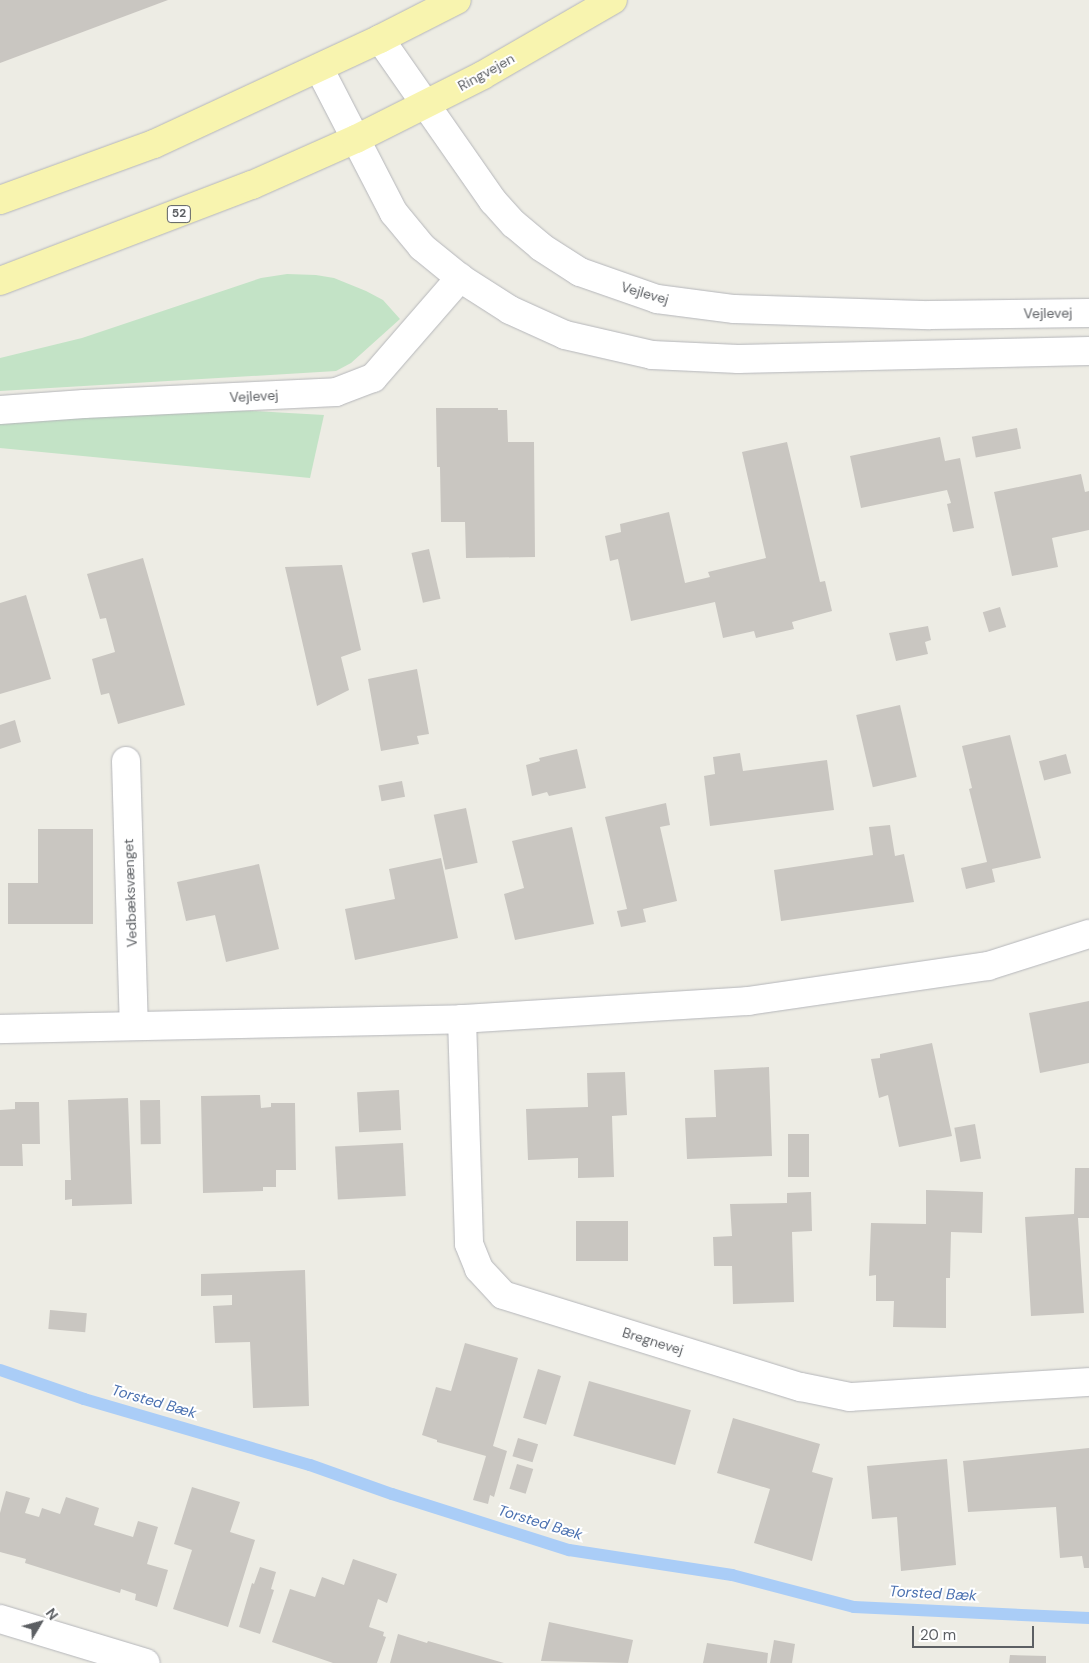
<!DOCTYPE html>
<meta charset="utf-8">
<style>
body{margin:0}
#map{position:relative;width:1089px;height:1663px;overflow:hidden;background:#edece4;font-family:"DM Sans",sans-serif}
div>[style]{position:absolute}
.green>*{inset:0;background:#c3e3c6}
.stream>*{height:12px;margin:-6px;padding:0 6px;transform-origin:6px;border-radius:6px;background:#aacdf7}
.building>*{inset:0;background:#c9c6c1;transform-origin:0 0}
.roads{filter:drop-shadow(0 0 1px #b5b6ba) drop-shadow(0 0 1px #b5b6ba)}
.minor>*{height:28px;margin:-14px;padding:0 14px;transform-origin:14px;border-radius:14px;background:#fff}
.major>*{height:28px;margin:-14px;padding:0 14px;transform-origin:14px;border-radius:14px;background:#f8f4af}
span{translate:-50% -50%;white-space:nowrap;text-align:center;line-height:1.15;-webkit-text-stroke:4px #fff;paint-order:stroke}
.shield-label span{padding:1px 4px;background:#fff;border:1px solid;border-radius:4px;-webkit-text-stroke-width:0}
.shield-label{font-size:12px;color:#5c5f63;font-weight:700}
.street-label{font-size:14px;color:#5c5f63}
.water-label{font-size:15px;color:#4c72b1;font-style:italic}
.north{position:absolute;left:15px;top:1598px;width:50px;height:50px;-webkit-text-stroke:4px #fff;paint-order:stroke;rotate:53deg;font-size:14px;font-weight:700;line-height:20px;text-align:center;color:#5c5f63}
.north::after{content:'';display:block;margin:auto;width:18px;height:22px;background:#5c5f63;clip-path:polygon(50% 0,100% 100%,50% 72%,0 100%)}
.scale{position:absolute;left:912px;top:1626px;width:122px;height:22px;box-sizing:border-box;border:2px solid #5c5f63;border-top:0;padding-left:6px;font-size:15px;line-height:18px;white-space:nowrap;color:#5c5f63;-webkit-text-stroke:4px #fff;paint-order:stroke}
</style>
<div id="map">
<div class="green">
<div style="clip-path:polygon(287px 274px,316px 275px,334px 278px,366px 291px,383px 300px,400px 319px,351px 363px,336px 371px,0 391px,0 358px,82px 338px,261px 278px)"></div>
<div style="clip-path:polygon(182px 407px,324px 415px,310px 478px,0 448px,0 418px)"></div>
</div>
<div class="stream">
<div style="left:0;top:1370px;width:89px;rotate:19deg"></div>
<div style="left:84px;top:1399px;width:235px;rotate:16.3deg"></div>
<div style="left:310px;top:1465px;width:87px;rotate:19.5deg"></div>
<div style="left:392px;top:1494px;width:186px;rotate:17.6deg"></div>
<div style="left:569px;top:1550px;width:165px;rotate:8.7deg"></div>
<div style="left:732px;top:1575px;width:126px;rotate:14.7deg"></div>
<div style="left:854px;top:1607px;width:235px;rotate:2.7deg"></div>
</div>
<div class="building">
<div style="clip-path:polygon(0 0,168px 0,0 63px)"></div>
<div style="clip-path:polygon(436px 408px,498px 408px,498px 410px,507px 410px,508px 442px,534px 442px,535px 557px,466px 558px,465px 522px,441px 522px,440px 467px,437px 467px)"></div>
<div style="left:1017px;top:428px;width:21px;height:46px;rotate:79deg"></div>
<div style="clip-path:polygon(940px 437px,945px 461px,960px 458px,974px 528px,953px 532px,947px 504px,951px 503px,947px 490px,861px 508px,850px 456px)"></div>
<div style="clip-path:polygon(787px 442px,820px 582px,825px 581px,832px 611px,792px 622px,794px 629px,756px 638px,754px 631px,723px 638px,715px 602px,631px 621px,618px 559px,610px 561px,605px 536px,621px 532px,620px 524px,669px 512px,685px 583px,710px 577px,708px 572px,766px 558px,742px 452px)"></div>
<div style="clip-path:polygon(1081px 474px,1085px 492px,1089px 491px,1089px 530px,1052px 538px,1058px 567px,1012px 576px,994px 492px)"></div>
<div style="left:429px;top:549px;width:51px;height:18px;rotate:77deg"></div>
<div style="clip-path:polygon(143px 558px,185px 705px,118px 724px,109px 693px,101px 695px,92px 659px,115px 652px,106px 618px,100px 619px,87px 574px)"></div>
<div style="clip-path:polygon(342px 565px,361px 650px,341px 657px,349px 690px,317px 706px,285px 567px)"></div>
<div style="clip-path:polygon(26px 595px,51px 679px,0 694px,0 603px)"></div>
<div style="left:1000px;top:607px;width:21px;height:18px;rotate:73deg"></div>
<div style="clip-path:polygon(928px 626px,931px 640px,925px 642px,928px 654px,896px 661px,889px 633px)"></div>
<div style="clip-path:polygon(417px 669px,429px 734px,417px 736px,419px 744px,381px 751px,368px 679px)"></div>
<div style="left:900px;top:705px;width:74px;height:45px;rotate:77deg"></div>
<div style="clip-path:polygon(15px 720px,21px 742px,0 749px,0 725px)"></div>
<div style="clip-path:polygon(1010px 735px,1041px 858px,992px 869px,995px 882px,966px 889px,961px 868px,987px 862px,969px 789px,972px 788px,962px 746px)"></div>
<div style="clip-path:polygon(577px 749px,586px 788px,549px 796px,547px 792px,532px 796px,526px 765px,540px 761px,539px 758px)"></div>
<div style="clip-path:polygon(740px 753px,743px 771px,827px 760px,834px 810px,710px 826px,704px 776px,715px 774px,713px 757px)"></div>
<div style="left:1066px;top:754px;width:20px;height:28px;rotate:75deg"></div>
<div style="left:402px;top:781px;width:16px;height:24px;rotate:79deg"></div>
<div style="clip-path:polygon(666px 803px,670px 825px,660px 827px,677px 901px,643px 909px,646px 922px,621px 927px,617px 911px,627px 909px,605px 817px)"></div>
<div style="left:466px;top:808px;width:56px;height:33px;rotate:78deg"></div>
<div style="clip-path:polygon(890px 825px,895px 856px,904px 854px,914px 902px,781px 921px,774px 870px,873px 855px,869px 827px)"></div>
<div style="clip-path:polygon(572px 827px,594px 924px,515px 940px,504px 894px,524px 888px,512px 841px)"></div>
<div style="clip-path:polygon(38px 829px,93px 829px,93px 924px,8px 924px,8px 883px,38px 883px)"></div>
<div style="clip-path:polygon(441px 858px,458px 938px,355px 960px,345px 909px,395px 899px,389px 869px)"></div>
<div style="clip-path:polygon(259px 864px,279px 949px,226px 962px,215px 915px,186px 921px,177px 882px)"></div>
<div style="clip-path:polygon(1089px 1001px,1089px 1063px,1040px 1073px,1029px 1013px)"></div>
<div style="clip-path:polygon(932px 1043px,952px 1136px,899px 1147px,888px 1095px,879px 1098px,871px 1059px,880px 1058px,880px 1054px)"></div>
<div style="clip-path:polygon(769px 1067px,772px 1156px,687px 1159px,685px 1118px,716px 1117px,714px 1070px)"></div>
<div style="clip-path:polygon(625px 1072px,627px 1115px,612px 1116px,614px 1177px,578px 1178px,578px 1158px,528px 1160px,526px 1109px,588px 1107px,587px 1073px)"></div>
<div style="left:399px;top:1090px;width:40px;height:42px;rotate:87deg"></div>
<div style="clip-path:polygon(260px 1095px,261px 1108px,271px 1107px,271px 1103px,295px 1103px,296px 1170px,276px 1170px,276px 1187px,263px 1187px,263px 1191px,203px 1193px,201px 1096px)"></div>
<div style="clip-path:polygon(128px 1098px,132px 1204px,72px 1206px,72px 1199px,65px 1200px,65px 1180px,71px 1180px,68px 1100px)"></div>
<div style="left:160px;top:1100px;width:44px;height:20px;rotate:89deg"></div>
<div style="clip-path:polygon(15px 1102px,39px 1102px,40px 1144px,22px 1144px,23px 1166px,0 1166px,0 1110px,15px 1109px)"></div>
<div style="left:975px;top:1124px;width:35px;height:21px;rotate:80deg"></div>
<div style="left:788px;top:1134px;width:21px;height:43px"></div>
<div style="left:403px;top:1143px;width:53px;height:68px;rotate:87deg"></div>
<div style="clip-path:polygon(1075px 1168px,1089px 1168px,1089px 1218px,1078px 1218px,1084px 1313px,1031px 1316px,1025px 1217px,1074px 1214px)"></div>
<div style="clip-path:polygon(926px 1190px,983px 1192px,982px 1233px,951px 1232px,950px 1278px,946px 1278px,946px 1328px,893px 1327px,894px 1301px,876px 1301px,876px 1275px,869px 1276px,871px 1223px,926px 1224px)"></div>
<div style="clip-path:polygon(811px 1192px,812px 1231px,792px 1232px,794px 1302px,733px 1304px,732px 1266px,714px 1266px,713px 1237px,732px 1236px,730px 1204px,787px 1203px,787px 1193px)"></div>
<div style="left:576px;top:1221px;width:52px;height:40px"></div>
<div style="clip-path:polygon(305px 1270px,309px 1406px,253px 1408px,250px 1342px,215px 1343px,213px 1306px,232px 1305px,232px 1295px,201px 1296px,201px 1274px)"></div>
<div style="left:50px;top:1310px;width:37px;height:19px;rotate:5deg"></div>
<div style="clip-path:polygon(465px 1343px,518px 1358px,493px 1446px,507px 1451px,494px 1497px,490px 1495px,488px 1504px,473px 1500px,486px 1456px,437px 1442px,437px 1440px,422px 1435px,436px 1387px,451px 1391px)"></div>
<div style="left:538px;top:1369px;width:24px;height:51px;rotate:17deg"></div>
<div style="left:589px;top:1381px;width:106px;height:57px;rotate:16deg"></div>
<div style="clip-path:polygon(733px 1418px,820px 1444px,812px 1472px,833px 1478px,812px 1561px,754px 1543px,770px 1489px,717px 1473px)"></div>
<div style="left:518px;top:1438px;width:21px;height:19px;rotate:17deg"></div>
<div style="clip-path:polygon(1089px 1448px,1089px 1568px,1084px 1568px,1082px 1556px,1060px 1558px,1056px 1507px,968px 1512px,963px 1461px)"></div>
<div style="clip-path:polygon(947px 1459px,956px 1565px,901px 1571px,897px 1517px,872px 1519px,867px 1466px)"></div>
<div style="left:517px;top:1464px;width:17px;height:26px;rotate:17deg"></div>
<div style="clip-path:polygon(192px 1487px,240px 1502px,230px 1532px,255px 1540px,228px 1627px,173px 1609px,192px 1550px,174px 1544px)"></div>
<div style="clip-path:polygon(6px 1491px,30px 1498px,25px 1513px,39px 1517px,42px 1508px,60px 1514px,66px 1497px,99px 1508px,94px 1525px,133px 1537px,138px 1521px,158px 1527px,147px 1564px,168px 1570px,157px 1607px,135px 1600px,136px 1594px,121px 1589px,120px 1593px,25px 1563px,26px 1559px,0 1552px,0 1513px)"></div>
<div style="clip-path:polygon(353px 1559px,397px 1574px,387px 1603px,378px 1599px,369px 1627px,384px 1632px,383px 1636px,386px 1637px,377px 1663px,333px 1663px,272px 1642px,290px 1589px,315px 1597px,322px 1577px,344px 1585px)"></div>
<div style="clip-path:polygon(260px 1567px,276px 1572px,271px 1589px,274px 1590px,260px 1634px,239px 1627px,252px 1583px,254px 1584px)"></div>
<div style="clip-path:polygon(549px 1622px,633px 1640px,628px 1663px,541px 1661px)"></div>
<div style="clip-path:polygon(398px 1634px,427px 1643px,428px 1641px,504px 1663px,390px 1663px)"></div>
<div style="clip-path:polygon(774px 1640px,795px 1644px,792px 1663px,770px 1663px)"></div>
<div style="clip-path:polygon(707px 1643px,768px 1653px,767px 1663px,703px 1663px)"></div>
<div style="clip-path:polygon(1010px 1655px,1046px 1656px,1046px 1663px,1009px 1663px)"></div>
</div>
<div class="roads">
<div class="minor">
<div style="left:380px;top:39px;width:198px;rotate:55.1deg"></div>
<div style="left:493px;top:201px;width:31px;rotate:48deg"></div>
<div style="left:514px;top:224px;width:35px;rotate:40deg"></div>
<div style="left:541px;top:247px;width:46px;rotate:32.7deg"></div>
<div style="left:580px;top:272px;width:82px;rotate:19.3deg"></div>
<div style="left:657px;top:299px;width:78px;rotate:7.4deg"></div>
<div style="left:734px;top:309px;width:196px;rotate:1.8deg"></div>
<div style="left:930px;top:315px;width:159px;rotate:-0.7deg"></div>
<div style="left:319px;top:68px;width:163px;rotate:62.7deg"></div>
<div style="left:394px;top:213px;width:44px;rotate:50.5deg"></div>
<div style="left:422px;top:247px;width:49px;rotate:39.2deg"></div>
<div style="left:460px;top:278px;width:59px;rotate:32.6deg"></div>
<div style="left:510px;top:310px;width:60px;rotate:24.4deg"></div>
<div style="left:565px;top:335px;width:89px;rotate:12.9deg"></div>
<div style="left:652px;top:355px;width:86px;rotate:2.7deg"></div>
<div style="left:738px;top:359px;width:351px;rotate:-1.3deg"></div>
<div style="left:0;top:410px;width:84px;rotate:-4.1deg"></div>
<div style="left:84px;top:404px;width:252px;rotate:-2.7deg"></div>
<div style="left:336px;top:392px;width:40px;rotate:-21deg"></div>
<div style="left:373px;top:378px;width:133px;rotate:-49deg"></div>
<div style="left:126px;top:761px;width:263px;rotate:88.3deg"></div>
<div style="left:462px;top:1019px;width:225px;rotate:88.2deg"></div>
<div style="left:469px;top:1244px;width:27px;rotate:68deg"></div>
<div style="left:479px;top:1269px;width:35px;rotate:47deg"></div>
<div style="left:503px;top:1295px;width:312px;rotate:17.2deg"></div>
<div style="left:801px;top:1387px;width:50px;rotate:11.5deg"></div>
<div style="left:850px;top:1397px;width:239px;rotate:-3.6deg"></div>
<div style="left:0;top:1029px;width:462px;rotate:-1.2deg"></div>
<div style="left:462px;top:1019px;width:287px;rotate:-3.6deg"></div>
<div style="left:748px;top:1001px;width:243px;rotate:-8.3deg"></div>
<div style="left:988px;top:966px;width:106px;rotate:-17.6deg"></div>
<div style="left:0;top:1619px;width:152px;rotate:16.8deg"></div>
</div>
<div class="major">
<div style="left:0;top:200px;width:164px;rotate:-20deg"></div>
<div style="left:154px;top:144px;width:249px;rotate:-24.9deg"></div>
<div style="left:380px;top:39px;width:86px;rotate:-26.9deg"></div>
<div style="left:0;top:281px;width:270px;rotate:-20.9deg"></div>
<div style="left:252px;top:185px;width:114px;rotate:-23.9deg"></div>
<div style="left:356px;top:139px;width:142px;rotate:-26.7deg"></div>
<div style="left:483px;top:75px;width:150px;rotate:-30deg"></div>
</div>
</div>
<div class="shield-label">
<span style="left:179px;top:214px">52</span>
</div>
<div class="street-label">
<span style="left:486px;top:72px;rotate:-29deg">Ringvejen</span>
<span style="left:645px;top:293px;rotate:16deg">Vejlevej</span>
<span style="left:1048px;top:313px;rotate:-1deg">Vejlevej</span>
<span style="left:254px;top:396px;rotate:-3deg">Vejlevej</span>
<span style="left:130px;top:893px;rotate:-92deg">Vedbæksvænget</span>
<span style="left:653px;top:1341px;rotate:17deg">Bregnevej</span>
</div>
<div class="water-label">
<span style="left:154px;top:1402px;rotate:16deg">Torsted Bæk</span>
<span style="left:540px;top:1523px;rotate:17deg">Torsted Bæk</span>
<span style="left:933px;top:1594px;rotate:3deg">Torsted Bæk</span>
</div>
<div class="north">N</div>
<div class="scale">20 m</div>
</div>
